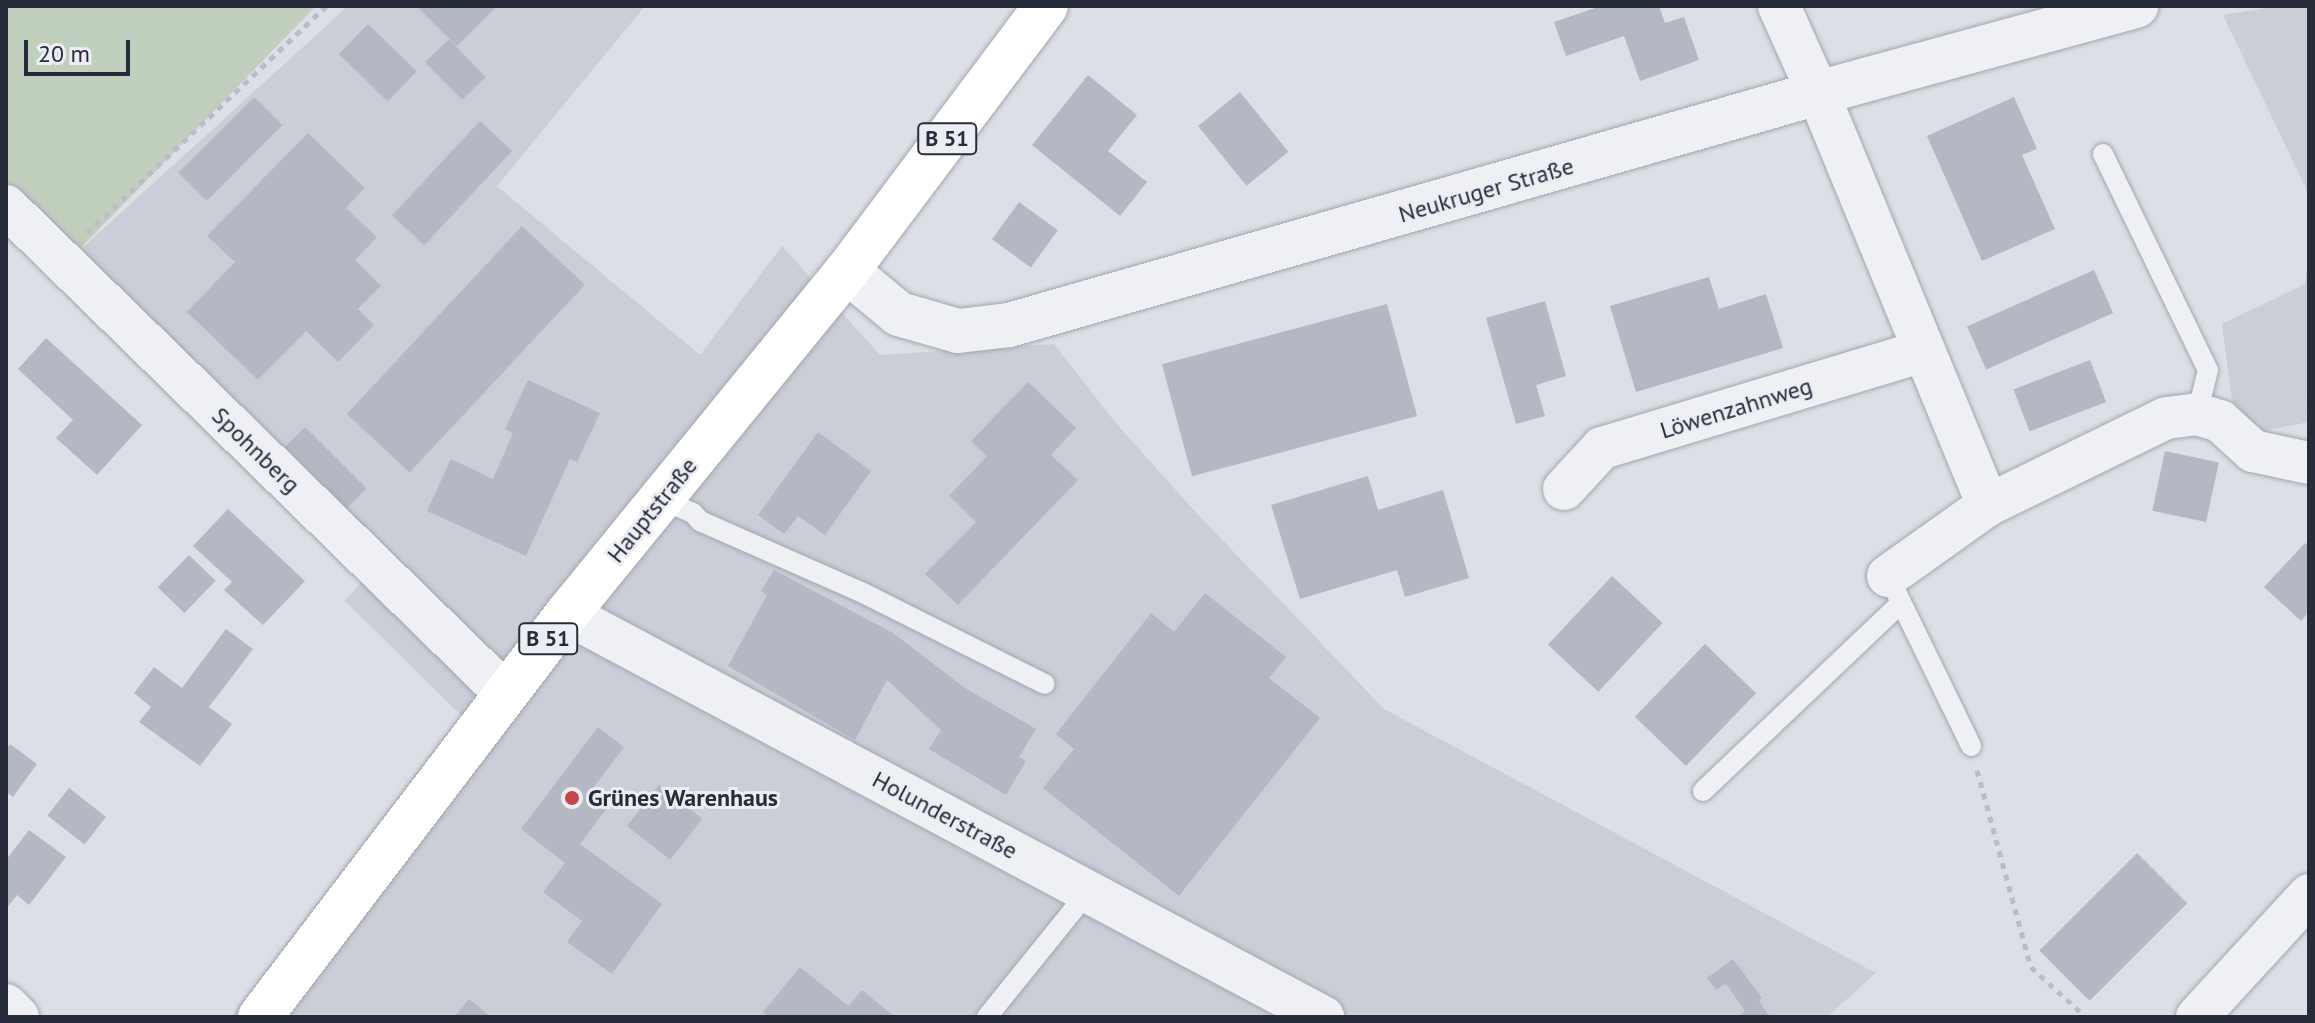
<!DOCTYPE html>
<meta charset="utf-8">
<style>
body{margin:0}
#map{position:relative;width:2315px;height:1023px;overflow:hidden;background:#dddfe6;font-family:"PT Sans",sans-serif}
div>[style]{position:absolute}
.built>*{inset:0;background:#cbced7}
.green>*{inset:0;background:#c0cfbe}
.building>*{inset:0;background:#b4b8c2;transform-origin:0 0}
.path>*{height:5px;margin-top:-2.5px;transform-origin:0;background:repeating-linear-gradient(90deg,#bbbdc4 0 6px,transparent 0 12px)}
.roads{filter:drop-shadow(0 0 2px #a3a6af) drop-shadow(0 0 2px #a3a6af)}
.service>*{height:20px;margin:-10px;padding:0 10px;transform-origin:10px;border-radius:10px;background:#eff0f4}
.minor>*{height:42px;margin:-21px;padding:0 21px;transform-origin:21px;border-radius:21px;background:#eff0f4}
.tertiary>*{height:44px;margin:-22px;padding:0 22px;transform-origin:22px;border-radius:22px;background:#eff0f4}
.primary>*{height:44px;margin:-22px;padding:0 22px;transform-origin:22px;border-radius:22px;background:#fff}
.dots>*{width:22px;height:22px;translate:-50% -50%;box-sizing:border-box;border:4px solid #eceef4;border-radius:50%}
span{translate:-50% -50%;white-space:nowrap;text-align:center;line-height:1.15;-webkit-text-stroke:6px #eceef4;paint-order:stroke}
.shield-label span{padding:2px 6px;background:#eceef4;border:2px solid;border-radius:6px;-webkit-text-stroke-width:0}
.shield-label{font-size:22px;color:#272c3b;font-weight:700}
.street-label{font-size:24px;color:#272c3b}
.poi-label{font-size:24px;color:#272c3b;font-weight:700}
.left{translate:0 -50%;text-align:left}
.frame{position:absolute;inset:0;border:8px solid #272c3b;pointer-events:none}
.scale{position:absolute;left:24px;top:40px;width:106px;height:36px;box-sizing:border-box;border:4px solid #272c3b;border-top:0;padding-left:10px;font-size:24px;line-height:28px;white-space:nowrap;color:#272c3b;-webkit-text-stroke:6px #eceef4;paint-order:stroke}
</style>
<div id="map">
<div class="built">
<div style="clip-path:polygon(348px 6px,645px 6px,497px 186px,700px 355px,782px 246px,880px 355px,1054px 344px,1115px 422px,1190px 506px,1384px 709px,1876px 973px,1827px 1017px,231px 1017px,461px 715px,345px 601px,381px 560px,69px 260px)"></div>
<div style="clip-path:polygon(2279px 6px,2309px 6px,2309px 195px,2223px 15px)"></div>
<div style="clip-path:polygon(2309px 249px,2309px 395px,2306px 399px,2309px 422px,2262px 431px,2232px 401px,2222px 324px,2305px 284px)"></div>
</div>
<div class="green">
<div style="clip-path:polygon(6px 6px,316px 6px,69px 260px,6px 193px)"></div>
</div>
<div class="building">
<div style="clip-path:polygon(416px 6px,497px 6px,457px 46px)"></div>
<div style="clip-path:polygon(1601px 6px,1659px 6px,1665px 23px,1684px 17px,1699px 60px,1640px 81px,1624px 36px,1566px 56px,1554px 22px)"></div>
<div style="left:368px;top:24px;width:68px;height:42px;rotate:44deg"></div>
<div style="left:449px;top:39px;width:53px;height:33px;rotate:46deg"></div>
<div style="clip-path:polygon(1088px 75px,1137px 115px,1108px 151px,1147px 182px,1120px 216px,1032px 145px)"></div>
<div style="left:1240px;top:92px;width:77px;height:54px;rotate:51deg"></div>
<div style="left:254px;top:97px;width:40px;height:107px;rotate:45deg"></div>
<div style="clip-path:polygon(2014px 97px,2037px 149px,2022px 155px,2055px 229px,1982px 261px,1927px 136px)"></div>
<div style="left:480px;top:121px;width:44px;height:129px;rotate:43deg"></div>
<div style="clip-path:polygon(308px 133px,365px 188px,346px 208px,377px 237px,355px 260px,381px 286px,358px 309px,374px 325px,338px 362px,306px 331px,258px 380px,187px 312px,235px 262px,207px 236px)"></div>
<div style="left:1019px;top:202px;width:48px;height:46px;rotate:36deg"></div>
<div style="left:522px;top:226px;width:86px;height:257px;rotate:43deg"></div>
<div style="left:2094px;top:270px;width:47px;height:139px;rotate:66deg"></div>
<div style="clip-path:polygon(1709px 277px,1719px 309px,1766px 294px,1783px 348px,1636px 392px,1610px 306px)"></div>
<div style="clip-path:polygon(1545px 301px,1566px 376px,1536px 385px,1545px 416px,1516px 424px,1486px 318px)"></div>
<div style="left:1387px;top:304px;width:116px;height:233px;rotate:75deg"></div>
<div style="clip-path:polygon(46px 338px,142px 425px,97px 475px,56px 438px,73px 420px,18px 369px)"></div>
<div style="left:2090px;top:360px;width:45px;height:82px;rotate:69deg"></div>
<div style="clip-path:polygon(528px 380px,600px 413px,577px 462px,570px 459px,526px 556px,427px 511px,451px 459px,493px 479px,513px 433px,505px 429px)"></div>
<div style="clip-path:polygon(1028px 382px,1076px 428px,1051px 455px,1078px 480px,958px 605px,925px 574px,976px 522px,949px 496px,987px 456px,971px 441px)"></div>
<div style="left:305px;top:427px;width:87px;height:28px;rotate:45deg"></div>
<div style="clip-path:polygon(818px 432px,871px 471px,825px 535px,798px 516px,784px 534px,758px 515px)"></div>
<div style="left:2165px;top:451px;width:55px;height:61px;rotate:12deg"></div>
<div style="clip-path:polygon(1368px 476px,1378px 510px,1443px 490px,1469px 578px,1405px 597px,1397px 570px,1300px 599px,1271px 505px)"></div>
<div style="clip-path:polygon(228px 509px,305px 581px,263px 625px,224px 590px,232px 582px,193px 546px)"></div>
<div style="clip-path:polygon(2305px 543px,2309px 547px,2309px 612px,2301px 621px,2264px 587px)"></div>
<div style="left:189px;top:555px;width:37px;height:45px;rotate:44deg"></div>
<div style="clip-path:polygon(774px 570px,893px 633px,965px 688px,1036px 729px,1019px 757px,1026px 761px,1006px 795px,929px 749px,941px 730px,887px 680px,855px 740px,728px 666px,767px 595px,761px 591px)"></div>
<div style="left:1612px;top:576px;width:69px;height:94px;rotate:43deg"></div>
<div style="clip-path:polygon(1205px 593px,1286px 657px,1269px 678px,1320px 718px,1179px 896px,1043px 788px,1074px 749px,1056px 734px,1151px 613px,1174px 632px)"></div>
<div style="clip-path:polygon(226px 629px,253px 649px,209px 707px,232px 724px,200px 766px,139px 722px,151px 707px,134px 693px,154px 667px,182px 688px)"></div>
<div style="left:1705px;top:644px;width:71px;height:101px;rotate:44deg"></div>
<div style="clip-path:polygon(598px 727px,624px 747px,591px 791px,609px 805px,580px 844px,662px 904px,612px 974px,567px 942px,582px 921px,543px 892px,565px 863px,521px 829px)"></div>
<div style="clip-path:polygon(10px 744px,37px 764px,13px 797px,6px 792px,6px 750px)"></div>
<div style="left:659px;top:785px;width:55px;height:52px;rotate:38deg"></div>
<div style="left:69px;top:788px;width:47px;height:35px;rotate:38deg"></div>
<div style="clip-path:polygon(29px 830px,66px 857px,29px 905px,17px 895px,6px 909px,6px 860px)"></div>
<div style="left:2137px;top:853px;width:71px;height:138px;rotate:45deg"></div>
<div style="clip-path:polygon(1733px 959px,1762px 998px,1759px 1001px,1770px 1017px,1737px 1017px,1745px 1011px,1726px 984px,1716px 990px,1707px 978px)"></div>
<div style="clip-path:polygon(800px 967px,848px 1006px,862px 990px,895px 1017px,769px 1017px,763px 1012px)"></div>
<div style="clip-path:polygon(469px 999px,491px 1017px,454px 1017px)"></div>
</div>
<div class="path">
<div style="left:87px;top:233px;width:330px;rotate:-43.5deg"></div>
<div style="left:1977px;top:770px;width:204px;rotate:74.7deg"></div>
<div style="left:2031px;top:967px;width:74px;rotate:42.3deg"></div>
</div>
<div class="roads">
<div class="service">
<div style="left:2103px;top:154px;width:240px;rotate:64.1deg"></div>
<div style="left:2208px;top:370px;width:45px;rotate:104deg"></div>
<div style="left:661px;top:499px;width:35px;rotate:24deg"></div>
<div style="left:693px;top:513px;width:11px;rotate:49deg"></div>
<div style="left:700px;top:521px;width:178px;rotate:23.8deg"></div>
<div style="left:863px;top:593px;width:203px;rotate:26.6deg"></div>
<div style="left:1897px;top:594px;width:169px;rotate:64deg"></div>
<div style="left:1703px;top:791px;width:273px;rotate:-43.5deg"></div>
<div style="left:987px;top:1017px;width:161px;rotate:-51.1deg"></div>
</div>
<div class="minor">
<div style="left:1779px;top:6px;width:95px;rotate:65.9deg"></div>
<div style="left:1818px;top:93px;width:446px;rotate:67.6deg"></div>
<div style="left:6px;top:206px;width:699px;rotate:44.3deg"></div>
<div style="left:1564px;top:489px;width:56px;rotate:-47.2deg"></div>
<div style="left:1602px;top:448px;width:336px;rotate:-16.8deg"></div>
<div style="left:1888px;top:576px;width:123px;rotate:-35.4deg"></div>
<div style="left:1988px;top:505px;width:198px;rotate:-26deg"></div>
<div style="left:2166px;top:418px;width:31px;rotate:-7deg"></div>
<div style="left:2197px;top:414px;width:24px;rotate:17deg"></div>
<div style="left:2220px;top:421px;width:45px;rotate:42.3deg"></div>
<div style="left:2253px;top:451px;width:57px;rotate:12.1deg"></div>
<div style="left:567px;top:614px;width:857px;rotate:28.06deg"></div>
<div style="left:6px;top:1005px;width:17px;rotate:45deg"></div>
<div style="left:2197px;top:1017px;width:166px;rotate:-47.4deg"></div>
</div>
<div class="tertiary">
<div style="left:847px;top:271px;width:67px;rotate:39.6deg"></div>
<div style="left:899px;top:314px;width:61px;rotate:16.1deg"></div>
<div style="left:958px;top:331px;width:51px;rotate:-6.7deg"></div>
<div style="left:1009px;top:325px;width:842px;rotate:-16deg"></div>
<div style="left:1818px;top:93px;width:330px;rotate:-15.3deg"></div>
</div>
<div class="primary">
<div style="left:260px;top:1017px;width:507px;rotate:-52.7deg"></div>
<div style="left:567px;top:614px;width:443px;rotate:-50.8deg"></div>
<div style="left:847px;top:271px;width:331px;rotate:-53.1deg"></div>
</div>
</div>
<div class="dots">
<div style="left:572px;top:798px;background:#c54749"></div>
</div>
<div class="shield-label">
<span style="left:947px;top:139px">B 51</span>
<span style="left:548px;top:639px">B 51</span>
</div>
<div class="street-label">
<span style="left:1486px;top:190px;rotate:-16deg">Neukruger Straße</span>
<span style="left:1736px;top:408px;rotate:-17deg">Löwenzahnweg</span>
<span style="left:256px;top:450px;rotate:44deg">Spohnberg</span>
<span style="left:652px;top:510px;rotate:-51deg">Hauptstraße</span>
<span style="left:945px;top:815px;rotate:28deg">Holunderstraße</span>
</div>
<div class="poi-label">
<span class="left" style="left:588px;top:798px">Grünes Warenhaus</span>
</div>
<div class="frame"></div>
<div class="scale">20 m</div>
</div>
